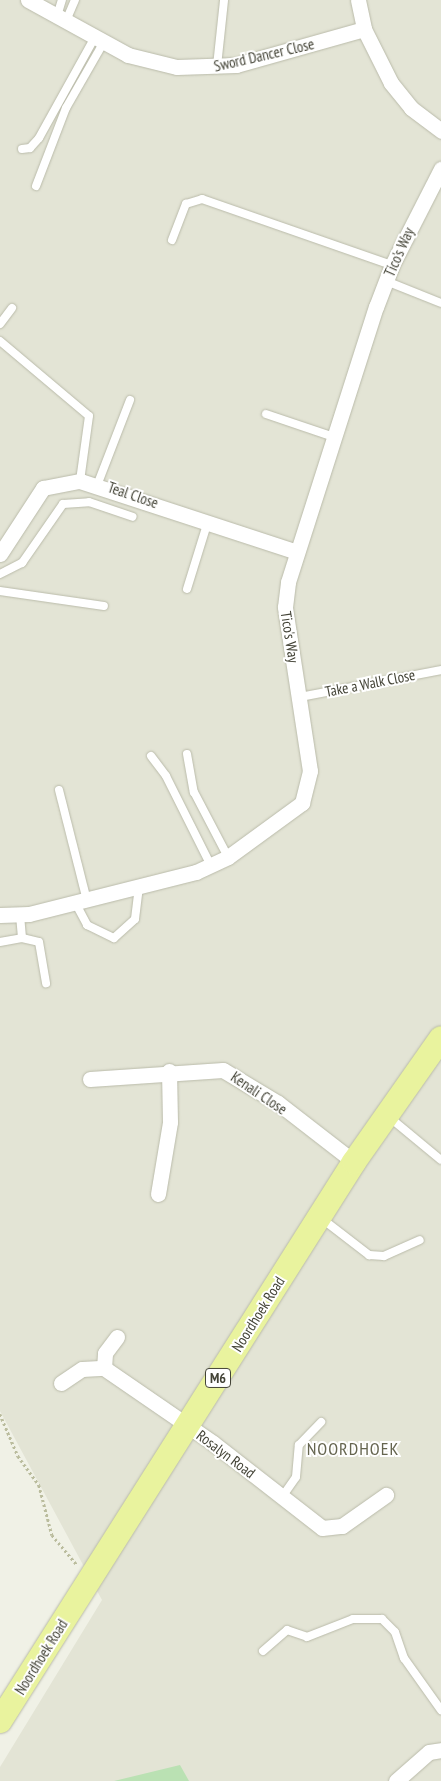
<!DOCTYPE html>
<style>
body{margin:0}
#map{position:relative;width:441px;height:1781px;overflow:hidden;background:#f0f1e6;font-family:"PT Sans Narrow",sans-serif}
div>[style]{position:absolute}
.residential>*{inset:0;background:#e3e4d5}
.green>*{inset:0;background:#bae1b3}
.path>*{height:2.5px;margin-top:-1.25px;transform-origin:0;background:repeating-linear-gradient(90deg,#babc9d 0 2.5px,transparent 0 5px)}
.roads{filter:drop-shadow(0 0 1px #babbaa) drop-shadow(0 0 1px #babbaa)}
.service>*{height:8px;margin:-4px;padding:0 4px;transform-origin:4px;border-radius:4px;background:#fff}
.minor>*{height:15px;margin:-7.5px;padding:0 7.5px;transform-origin:7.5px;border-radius:7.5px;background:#fff}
.primary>*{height:24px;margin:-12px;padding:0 12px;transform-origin:12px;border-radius:12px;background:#e9f39e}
span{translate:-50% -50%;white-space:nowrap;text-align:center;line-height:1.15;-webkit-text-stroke:4px #fff;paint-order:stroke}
.shield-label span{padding:1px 4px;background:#fff;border:1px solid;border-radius:4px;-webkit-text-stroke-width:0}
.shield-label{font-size:14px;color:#434336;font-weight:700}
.street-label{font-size:15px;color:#434336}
.quarter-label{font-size:18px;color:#65654f;letter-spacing:1px}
</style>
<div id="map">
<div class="residential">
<div style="clip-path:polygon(0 0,441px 0,441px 1781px,0 1781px,0 1767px,102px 1600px,0 1411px)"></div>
</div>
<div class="green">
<div style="clip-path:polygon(180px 1765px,189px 1781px,114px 1781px)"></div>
</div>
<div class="path">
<div style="left:0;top:1414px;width:46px;rotate:66.8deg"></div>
<div style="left:18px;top:1456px;width:36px;rotate:54deg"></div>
<div style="left:39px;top:1485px;width:52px;rotate:75.4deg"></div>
<div style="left:52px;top:1535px;width:39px;rotate:50deg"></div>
</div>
<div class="roads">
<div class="service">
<div style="left:57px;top:16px;width:17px;rotate:-73deg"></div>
<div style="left:66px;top:21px;width:23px;rotate:-67deg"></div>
<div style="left:217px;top:66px;width:66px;rotate:-83.9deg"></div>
<div style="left:22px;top:149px;width:8px;rotate:-7deg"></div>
<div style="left:30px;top:148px;width:13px;rotate:-48deg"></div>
<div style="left:39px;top:138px;width:115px;rotate:-61deg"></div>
<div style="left:36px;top:186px;width:84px;rotate:-69deg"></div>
<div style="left:66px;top:108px;width:76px;rotate:-60.1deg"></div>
<div style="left:172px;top:240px;width:39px;rotate:-69deg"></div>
<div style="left:186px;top:204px;width:17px;rotate:-17deg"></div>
<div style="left:202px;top:199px;width:201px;rotate:19.2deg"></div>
<div style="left:386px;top:281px;width:59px;rotate:21.8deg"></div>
<div style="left:0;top:324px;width:20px;rotate:-53deg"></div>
<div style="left:0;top:341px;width:116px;rotate:40.1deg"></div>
<div style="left:89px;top:416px;width:66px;rotate:97.9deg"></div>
<div style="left:266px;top:414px;width:72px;rotate:18.7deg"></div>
<div style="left:98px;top:483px;width:89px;rotate:-68.9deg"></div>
<div style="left:0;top:574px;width:25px;rotate:-27deg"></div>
<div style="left:22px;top:563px;width:72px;rotate:-55.2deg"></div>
<div style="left:63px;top:504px;width:26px;rotate:-4deg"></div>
<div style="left:89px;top:502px;width:46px;rotate:18.8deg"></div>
<div style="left:187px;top:589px;width:71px;rotate:-72.8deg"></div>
<div style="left:0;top:591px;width:105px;rotate:8.2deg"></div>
<div style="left:300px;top:697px;width:144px;rotate:-10.8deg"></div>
<div style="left:187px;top:754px;width:39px;rotate:80deg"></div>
<div style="left:194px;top:792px;width:73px;rotate:62.4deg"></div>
<div style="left:151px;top:756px;width:25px;rotate:53deg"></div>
<div style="left:166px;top:776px;width:101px;rotate:63.4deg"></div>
<div style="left:59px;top:790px;width:114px;rotate:75.8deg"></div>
<div style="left:76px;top:904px;width:24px;rotate:62deg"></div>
<div style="left:87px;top:925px;width:30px;rotate:26deg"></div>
<div style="left:114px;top:938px;width:28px;rotate:-42deg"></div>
<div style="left:135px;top:919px;width:32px;rotate:-83deg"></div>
<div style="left:20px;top:915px;width:23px;rotate:85deg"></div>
<div style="left:0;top:942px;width:22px;rotate:-10deg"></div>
<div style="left:22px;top:938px;width:17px;rotate:13deg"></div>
<div style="left:39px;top:942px;width:42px;rotate:80.3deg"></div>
<div style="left:389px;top:1117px;width:67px;rotate:39.6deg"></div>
<div style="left:321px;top:1218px;width:61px;rotate:37.6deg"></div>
<div style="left:369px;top:1255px;width:15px;rotate:4deg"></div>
<div style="left:384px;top:1256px;width:39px;rotate:-24deg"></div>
<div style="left:282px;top:1497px;width:24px;rotate:-55deg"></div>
<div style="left:296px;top:1477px;width:32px;rotate:-85deg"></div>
<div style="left:299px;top:1445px;width:32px;rotate:-46deg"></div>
<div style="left:263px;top:1651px;width:32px;rotate:-41deg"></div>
<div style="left:287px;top:1630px;width:21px;rotate:19deg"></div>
<div style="left:307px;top:1637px;width:49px;rotate:-21.4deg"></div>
<div style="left:353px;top:1619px;width:29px"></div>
<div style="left:382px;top:1619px;width:18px;rotate:45deg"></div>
<div style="left:395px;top:1632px;width:28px;rotate:71deg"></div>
<div style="left:404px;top:1658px;width:64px;rotate:54.6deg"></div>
</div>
<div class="minor">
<div style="left:28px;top:0;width:114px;rotate:28.8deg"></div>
<div style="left:128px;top:55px;width:50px;rotate:13.8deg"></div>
<div style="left:177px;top:67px;width:59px;rotate:-1.9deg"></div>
<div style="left:236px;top:65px;width:133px;rotate:-15.7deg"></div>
<div style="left:358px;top:0;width:30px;rotate:78deg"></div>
<div style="left:364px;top:29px;width:60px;rotate:63.4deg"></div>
<div style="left:391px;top:83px;width:32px;rotate:51deg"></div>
<div style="left:411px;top:108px;width:38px;rotate:37deg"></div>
<div style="left:0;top:554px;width:79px;rotate:-56.9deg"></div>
<div style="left:43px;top:488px;width:38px;rotate:-11deg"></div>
<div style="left:80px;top:481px;width:228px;rotate:18.1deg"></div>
<div style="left:0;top:915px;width:29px;rotate:-2deg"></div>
<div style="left:29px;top:914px;width:172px;rotate:-14.1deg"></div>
<div style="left:196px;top:872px;width:35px;rotate:-25deg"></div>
<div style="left:228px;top:857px;width:92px;rotate:-36.1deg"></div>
<div style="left:302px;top:803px;width:33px;rotate:-76deg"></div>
<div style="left:310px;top:771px;width:166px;rotate:-98.7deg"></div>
<div style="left:285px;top:607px;width:25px;rotate:-83deg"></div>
<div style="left:288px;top:582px;width:289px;rotate:-72.3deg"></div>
<div style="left:376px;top:307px;width:45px;rotate:-69.1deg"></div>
<div style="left:392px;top:265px;width:108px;rotate:-63deg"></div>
<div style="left:90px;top:1079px;width:133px;rotate:-3.9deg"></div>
<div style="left:223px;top:1070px;width:64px;rotate:31deg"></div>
<div style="left:278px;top:1103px;width:96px;rotate:37.8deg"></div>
<div style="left:158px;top:1194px;width:73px;rotate:-80.5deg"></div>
<div style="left:170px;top:1122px;width:51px;rotate:-91.1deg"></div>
<div style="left:104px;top:1368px;width:15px;rotate:-86deg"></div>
<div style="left:105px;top:1353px;width:20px;rotate:-53deg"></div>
<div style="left:61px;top:1383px;width:25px;rotate:-34deg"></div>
<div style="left:82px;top:1369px;width:22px;rotate:-3deg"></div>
<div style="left:104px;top:1368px;width:132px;rotate:34.5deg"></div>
<div style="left:213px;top:1443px;width:138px;rotate:37.9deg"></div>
<div style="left:322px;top:1528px;width:20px;rotate:-6deg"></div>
<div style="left:342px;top:1526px;width:54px;rotate:-35.2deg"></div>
<div style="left:396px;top:1781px;width:44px;rotate:-41.3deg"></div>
<div style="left:429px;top:1752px;width:12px;rotate:-9deg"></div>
</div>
<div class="primary">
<div style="left:0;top:1721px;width:662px;rotate:-57.65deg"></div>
<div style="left:354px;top:1162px;width:151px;rotate:-54.9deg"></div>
</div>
</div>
<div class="shield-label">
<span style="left:218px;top:1378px">M6</span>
</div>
<div class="street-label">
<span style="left:264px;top:55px;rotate:-13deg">Sword Dancer Close</span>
<span style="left:399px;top:252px;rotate:-66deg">Tico's Way</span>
<span style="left:133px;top:495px;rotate:19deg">Teal Close</span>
<span style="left:290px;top:637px;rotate:81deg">Tico's Way</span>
<span style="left:370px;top:683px;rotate:-11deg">Take a Walk Close</span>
<span style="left:259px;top:1093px;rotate:34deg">Kenali Close</span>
<span style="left:258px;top:1314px;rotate:-58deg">Noordhoek Road</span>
<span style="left:226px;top:1454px;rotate:37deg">Rosalyn Road</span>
<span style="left:41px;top:1657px;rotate:-58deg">Noordhoek Road</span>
</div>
<div class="quarter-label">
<span style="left:353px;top:1449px">NOORDHOEK</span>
</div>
</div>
